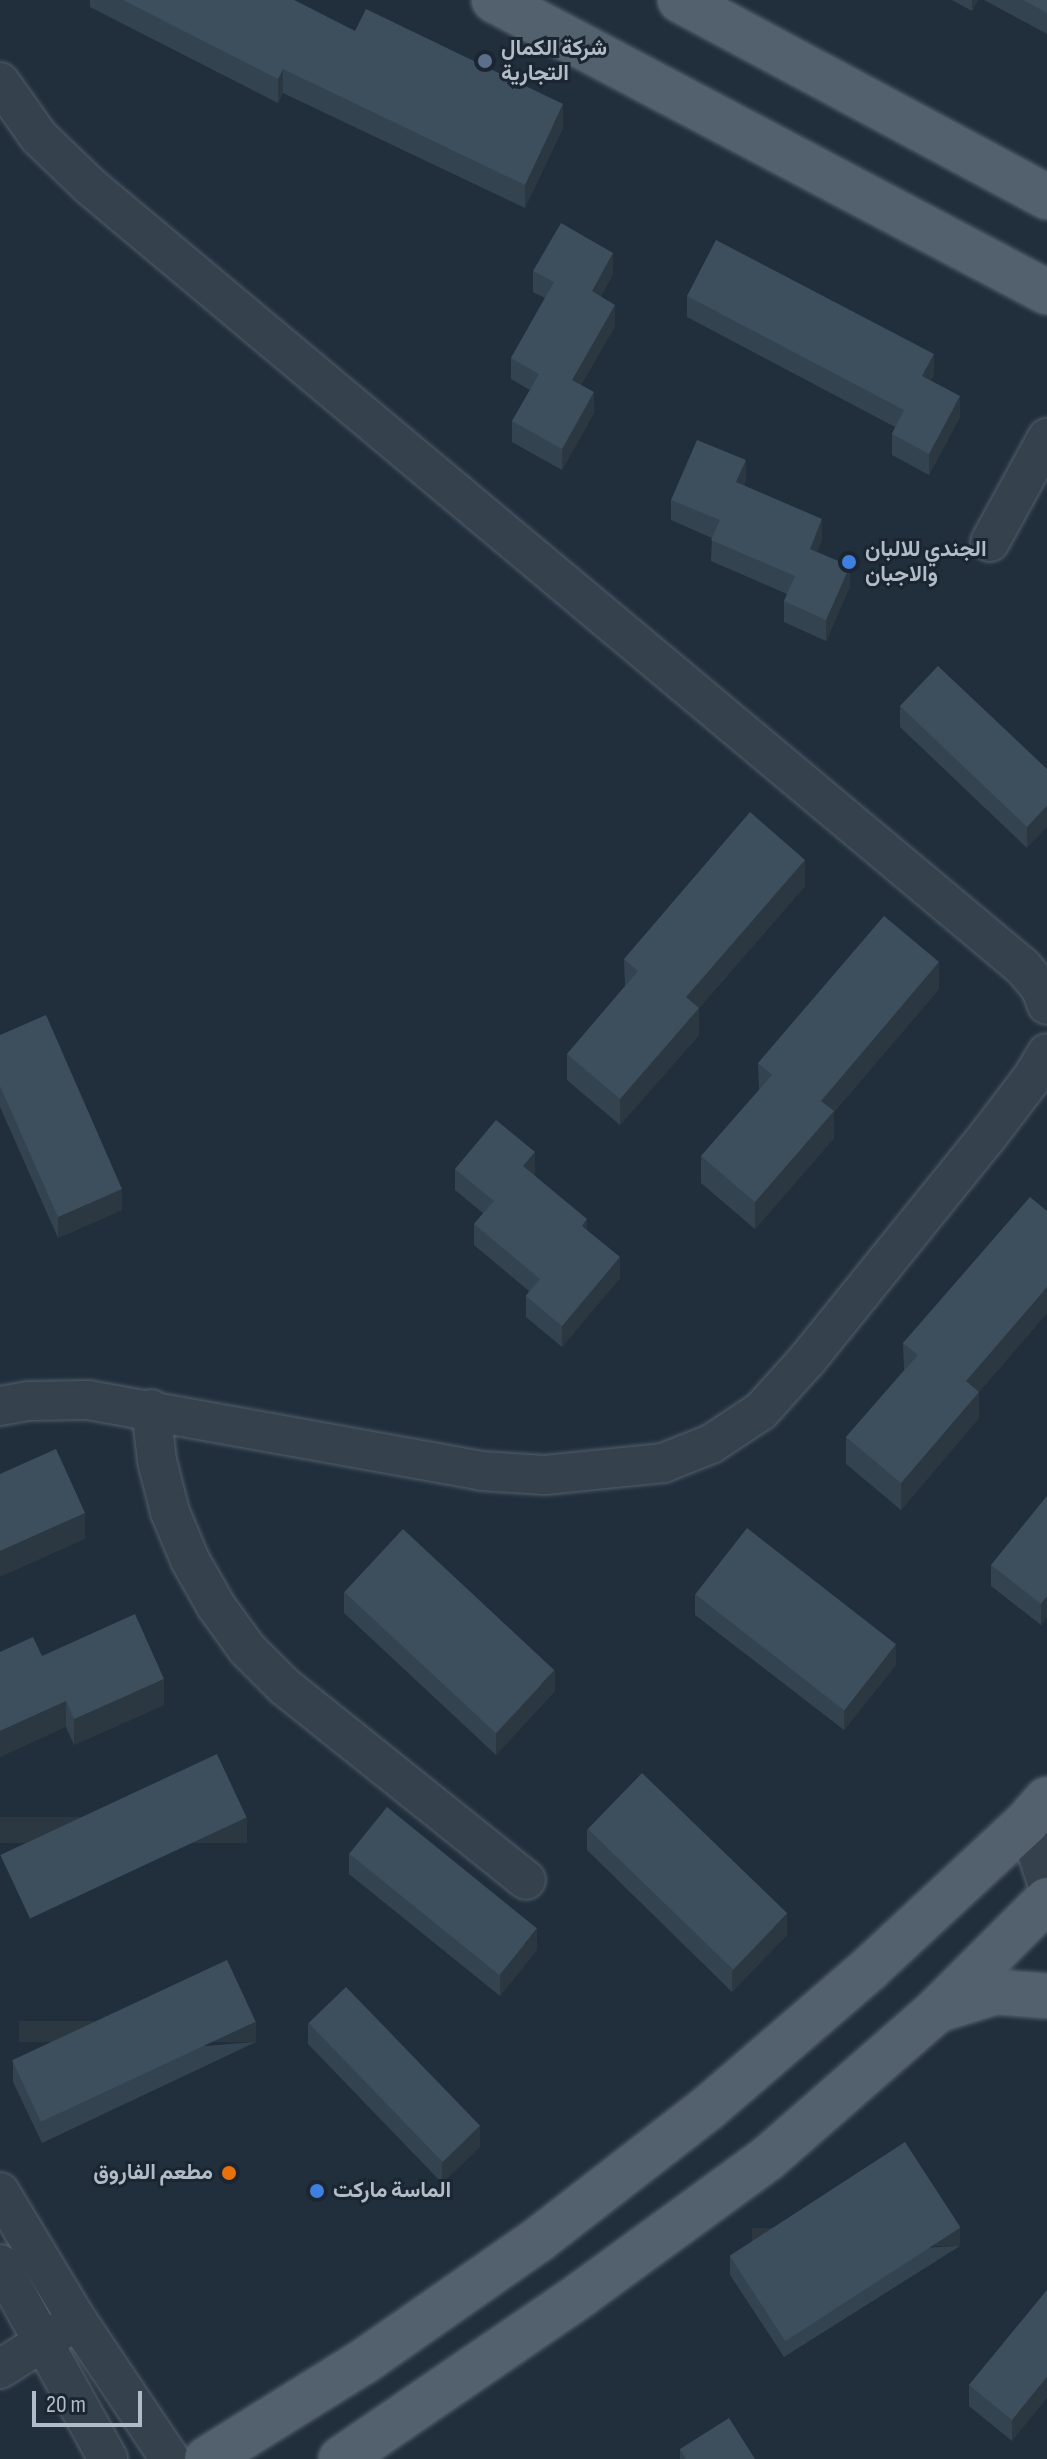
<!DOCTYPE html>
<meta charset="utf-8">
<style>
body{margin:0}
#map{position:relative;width:1047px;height:2459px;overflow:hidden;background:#212f3d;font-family:"Sofia Sans Condensed",Vazirmatn,sans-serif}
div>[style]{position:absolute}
.roads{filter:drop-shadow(0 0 2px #535f6b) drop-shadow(0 0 2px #535f6b)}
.minor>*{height:38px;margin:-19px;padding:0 19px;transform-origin:19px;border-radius:19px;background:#35414d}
.major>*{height:44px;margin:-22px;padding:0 22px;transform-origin:22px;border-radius:22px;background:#53606d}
.wall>*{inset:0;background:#344350}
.shaded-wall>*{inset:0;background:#2b3741;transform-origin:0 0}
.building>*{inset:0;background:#3d4e5d;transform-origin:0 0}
.dots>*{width:22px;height:22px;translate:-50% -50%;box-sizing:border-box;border:4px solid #1b2632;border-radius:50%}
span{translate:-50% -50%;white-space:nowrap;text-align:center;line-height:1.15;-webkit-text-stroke:6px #1b2632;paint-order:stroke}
.poi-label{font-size:22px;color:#b1bcc9;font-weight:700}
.left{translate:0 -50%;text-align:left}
.right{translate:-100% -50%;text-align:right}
.scale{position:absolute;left:32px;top:2391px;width:110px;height:36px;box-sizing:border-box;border:4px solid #b1bcc9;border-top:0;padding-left:10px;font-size:24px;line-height:28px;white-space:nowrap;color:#b1bcc9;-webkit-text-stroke:6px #1b2632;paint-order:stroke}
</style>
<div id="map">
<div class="roads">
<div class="minor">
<div style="left:0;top:82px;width:67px;rotate:54.7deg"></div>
<div style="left:39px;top:137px;width:72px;rotate:43.9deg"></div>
<div style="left:91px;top:187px;width:1215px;rotate:39.93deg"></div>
<div style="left:1023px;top:967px;width:26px;rotate:50deg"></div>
<div style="left:1040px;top:987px;width:19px;rotate:69deg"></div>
<div style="left:990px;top:542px;width:119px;rotate:-61.3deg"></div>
<div style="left:0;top:1406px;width:28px;rotate:-10deg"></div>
<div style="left:28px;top:1401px;width:60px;rotate:-1deg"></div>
<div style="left:88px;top:1400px;width:399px;rotate:10.2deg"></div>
<div style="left:481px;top:1471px;width:64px;rotate:3.6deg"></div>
<div style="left:545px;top:1475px;width:119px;rotate:-5.8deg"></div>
<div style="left:663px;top:1463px;width:52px;rotate:-21.6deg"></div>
<div style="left:711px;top:1444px;width:60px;rotate:-33.4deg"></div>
<div style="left:761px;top:1411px;width:69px;rotate:-48deg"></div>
<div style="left:807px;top:1360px;width:287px;rotate:-51.1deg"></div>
<div style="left:987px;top:1137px;width:74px;rotate:-52.7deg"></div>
<div style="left:1032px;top:1078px;width:29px;rotate:-59deg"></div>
<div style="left:151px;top:1409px;width:52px;rotate:83.4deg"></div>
<div style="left:157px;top:1461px;width:53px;rotate:75.7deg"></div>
<div style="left:170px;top:1512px;width:52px;rotate:67.4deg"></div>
<div style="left:190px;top:1560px;width:53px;rotate:60.5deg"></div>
<div style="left:216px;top:1606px;width:53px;rotate:54.2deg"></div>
<div style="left:247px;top:1649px;width:52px;rotate:45deg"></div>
<div style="left:284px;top:1686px;width:310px;rotate:38.7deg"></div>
<div style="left:1027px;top:1822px;width:64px;rotate:71.8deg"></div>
<div style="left:0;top:2192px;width:149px;rotate:59deg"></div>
<div style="left:77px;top:2320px;width:167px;rotate:56.2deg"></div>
<div style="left:0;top:2264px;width:223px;rotate:61deg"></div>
<div style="left:0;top:2369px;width:77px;rotate:-32.2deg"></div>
</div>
<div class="major">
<div style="left:494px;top:0;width:625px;rotate:27.84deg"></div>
<div style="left:680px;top:0;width:417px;rotate:28.2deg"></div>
<div style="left:944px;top:2008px;width:53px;rotate:-17.4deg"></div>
<div style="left:995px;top:1992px;width:52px;rotate:4.4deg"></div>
<div style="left:207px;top:2459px;width:184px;rotate:-31.9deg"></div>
<div style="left:363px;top:2362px;width:213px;rotate:-34.9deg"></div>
<div style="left:538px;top:2240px;width:215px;rotate:-37.8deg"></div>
<div style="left:708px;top:2108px;width:214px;rotate:-40.8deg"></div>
<div style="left:870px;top:1968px;width:214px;rotate:-42.9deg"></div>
<div style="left:1027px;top:1822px;width:30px;rotate:-49deg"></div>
<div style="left:341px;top:2459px;width:293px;rotate:-34.4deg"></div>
<div style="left:583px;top:2293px;width:228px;rotate:-36.1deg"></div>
<div style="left:767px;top:2159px;width:222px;rotate:-41.2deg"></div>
<div style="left:934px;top:2013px;width:160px;rotate:-45deg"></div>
</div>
</div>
<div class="wall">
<div style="clip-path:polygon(90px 0,294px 0,355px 31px,563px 128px,525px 208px,283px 93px,278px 103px,90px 7px)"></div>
<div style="clip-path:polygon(952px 0,978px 0,972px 11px)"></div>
<div style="clip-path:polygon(984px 0,1047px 0,1047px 34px)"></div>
<div style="clip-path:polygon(533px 271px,613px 274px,601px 296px,615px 326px,581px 385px,594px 413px,562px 470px,512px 442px,512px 421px,530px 390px,511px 379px,511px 358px,545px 298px,533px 292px)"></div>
<div style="clip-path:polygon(687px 296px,934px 375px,931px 380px,960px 417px,929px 475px,892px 455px,892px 434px,895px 427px,687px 317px)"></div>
<div style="clip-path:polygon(746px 481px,744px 485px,822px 540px,817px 552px,850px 587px,826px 641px,784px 622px,784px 601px,787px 594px,711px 561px,712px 538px,671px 520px,671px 500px)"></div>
<div style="clip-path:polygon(900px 706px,1047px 769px,1027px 848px,900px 727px)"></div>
<div style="clip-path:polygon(805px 886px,699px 1008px,699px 1035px,620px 1125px,567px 1080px,567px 1054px,625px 986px,624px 959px)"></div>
<div style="clip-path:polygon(939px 989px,834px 1112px,834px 1138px,755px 1229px,701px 1183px,701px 1156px,759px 1090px,758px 1063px)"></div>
<div style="clip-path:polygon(0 1035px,122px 1210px,58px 1238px,0 1107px)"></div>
<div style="clip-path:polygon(455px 1169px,535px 1173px,534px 1175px,587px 1231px,620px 1278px,562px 1347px,526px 1317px,526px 1296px,529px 1291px,474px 1245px,474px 1224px,483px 1213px,455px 1190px)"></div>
<div style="clip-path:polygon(1047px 1211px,1047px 1313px,979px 1392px,979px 1418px,901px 1510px,846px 1464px,846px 1437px,904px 1370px,903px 1343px)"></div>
<div style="clip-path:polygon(1047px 1496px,1047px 1617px,1041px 1625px,991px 1586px,991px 1565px)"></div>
<div style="clip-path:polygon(344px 1592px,555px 1691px,496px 1755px,344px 1613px)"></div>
<div style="clip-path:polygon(695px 1594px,896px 1665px,844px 1730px,695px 1615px)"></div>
<div style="clip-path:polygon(42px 1656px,164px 1705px,74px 1745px,66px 1727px)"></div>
<div style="clip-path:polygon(587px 1829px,787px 1935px,732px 1992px,587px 1850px)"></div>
<div style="clip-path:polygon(349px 1853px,537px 1950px,500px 1996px,349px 1874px)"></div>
<div style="clip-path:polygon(308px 2023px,480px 2147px,442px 2183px,308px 2044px)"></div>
<div style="clip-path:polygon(256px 2042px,42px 2143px,13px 2082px,13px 2061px)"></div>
<div style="clip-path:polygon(960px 2246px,784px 2357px,730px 2275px,730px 2257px)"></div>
<div style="clip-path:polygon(1047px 2290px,1012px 2441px,969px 2406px,969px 2385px)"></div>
<div style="clip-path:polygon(680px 2449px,755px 2459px,680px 2459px)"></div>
</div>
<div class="shaded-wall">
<div style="clip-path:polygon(972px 0,978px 0,972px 11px)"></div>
<div style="clip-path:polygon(283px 69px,283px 93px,278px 103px,278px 79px)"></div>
<div style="clip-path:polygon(563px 104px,563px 128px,525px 208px,525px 185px)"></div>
<div style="clip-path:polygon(613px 253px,613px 274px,592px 312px,592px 291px)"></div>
<div style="clip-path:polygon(615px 305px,615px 326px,572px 401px,572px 380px)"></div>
<div style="clip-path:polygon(934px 354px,934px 375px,922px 397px,922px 376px)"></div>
<div style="clip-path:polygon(594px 392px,594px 413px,562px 470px,562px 449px)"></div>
<div style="clip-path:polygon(960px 396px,960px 417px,929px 475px,929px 454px)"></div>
<div style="clip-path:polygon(746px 460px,746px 481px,736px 503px,736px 482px)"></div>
<div style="clip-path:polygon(822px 519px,822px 540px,810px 570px,810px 549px)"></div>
<div style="clip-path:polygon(850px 566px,850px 587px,826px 641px,826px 620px)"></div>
<div style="clip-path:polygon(1047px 806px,1047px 827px,1027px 848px,1027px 827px)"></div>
<div style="clip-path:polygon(805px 860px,805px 886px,686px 1023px,686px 997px)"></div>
<div style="clip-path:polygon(939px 962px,939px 989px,834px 1112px,834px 1138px,755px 1229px,755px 1202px,821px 1101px)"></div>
<div style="clip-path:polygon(699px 1008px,699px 1035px,620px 1125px,620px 1099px)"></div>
<div style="clip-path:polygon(535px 1152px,535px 1173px,523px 1187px,523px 1166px)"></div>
<div style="clip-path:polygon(122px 1189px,122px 1210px,58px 1238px,58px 1217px)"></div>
<div style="clip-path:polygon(587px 1219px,587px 1240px,582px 1226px)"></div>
<div style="clip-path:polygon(620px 1257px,620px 1278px,562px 1347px,562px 1326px)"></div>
<div style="clip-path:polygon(1047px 1287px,1047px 1313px,966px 1407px,966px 1381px)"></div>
<div style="clip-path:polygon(979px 1392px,979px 1418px,901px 1510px,901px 1483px)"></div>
<div style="clip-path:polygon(85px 1513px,85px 1539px,0 1577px,0 1551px)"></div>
<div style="clip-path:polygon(1047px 1596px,1047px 1617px,1041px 1625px,1041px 1604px)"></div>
<div style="clip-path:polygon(896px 1644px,896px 1665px,844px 1730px,844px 1709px)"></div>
<div style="clip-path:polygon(555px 1670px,555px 1691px,496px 1755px,496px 1734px)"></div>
<div style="clip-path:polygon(164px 1679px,164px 1705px,74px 1745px,74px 1719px)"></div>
<div style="clip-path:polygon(66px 1701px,66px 1727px,0 1757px,0 1731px)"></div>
<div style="left:247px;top:1817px;width:26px;height:272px;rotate:90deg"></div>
<div style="clip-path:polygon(787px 1914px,787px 1935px,732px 1992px,732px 1971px)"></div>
<div style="clip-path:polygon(537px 1929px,537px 1950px,500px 1996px,500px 1975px)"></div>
<div style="left:256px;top:2021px;width:21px;height:237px;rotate:90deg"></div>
<div style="clip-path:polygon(480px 2126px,480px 2147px,442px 2183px,442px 2162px)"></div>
<div style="left:960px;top:2228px;width:18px;height:208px;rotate:90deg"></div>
<div style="clip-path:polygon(1047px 2377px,1047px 2398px,1012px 2441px,1012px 2420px)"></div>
</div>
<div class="building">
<div style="clip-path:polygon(123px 0,294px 0,355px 31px,366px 9px,563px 104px,525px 185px,283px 69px,278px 79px)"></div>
<div style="clip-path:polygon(1023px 0,1047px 0,1047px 13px)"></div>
<div style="clip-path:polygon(561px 223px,613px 253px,592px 291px,615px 305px,572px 380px,594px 392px,562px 449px,512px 421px,539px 374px,511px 358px,554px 282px,533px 271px)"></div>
<div style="clip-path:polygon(716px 240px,934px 354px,922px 376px,960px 396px,929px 454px,892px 434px,904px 410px,687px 296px)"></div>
<div style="clip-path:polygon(697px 440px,746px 460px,736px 482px,822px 519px,810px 549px,850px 566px,826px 620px,784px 601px,795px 576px,711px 540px,720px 520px,671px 500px)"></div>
<div style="clip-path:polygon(938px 666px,1047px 769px,1047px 806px,1027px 827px,900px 706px)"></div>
<div style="clip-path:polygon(750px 812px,805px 860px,686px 997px,699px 1008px,620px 1099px,567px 1054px,638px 971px,624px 959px)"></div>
<div style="clip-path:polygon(884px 916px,939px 962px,821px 1101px,834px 1111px,755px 1202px,701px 1156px,772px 1075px,758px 1063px)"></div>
<div style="clip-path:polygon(46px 1015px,122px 1189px,58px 1217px,0 1086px,0 1035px)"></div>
<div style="clip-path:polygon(496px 1120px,535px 1152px,523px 1166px,587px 1219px,582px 1226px,620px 1257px,562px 1326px,526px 1296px,540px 1279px,474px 1224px,494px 1201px,455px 1169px)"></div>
<div style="clip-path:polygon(1030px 1197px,1047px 1211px,1047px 1287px,966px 1381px,979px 1392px,901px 1483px,846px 1437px,918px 1355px,903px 1343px)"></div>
<div style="clip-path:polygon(56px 1449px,85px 1513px,0 1551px,0 1474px)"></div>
<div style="clip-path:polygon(1047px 1496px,1047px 1596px,1041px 1604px,991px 1565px)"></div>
<div style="left:747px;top:1528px;width:189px;height:84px;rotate:38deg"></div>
<div style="left:403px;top:1529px;width:207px;height:86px;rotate:43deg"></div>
<div style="clip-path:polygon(135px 1614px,164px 1679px,74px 1719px,66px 1701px,0 1731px,0 1652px,33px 1637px,42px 1656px)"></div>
<div style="left:217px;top:1754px;width:70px;height:239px;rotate:65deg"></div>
<div style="left:642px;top:1773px;width:202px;height:78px;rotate:44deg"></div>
<div style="left:387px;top:1807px;width:193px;height:60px;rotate:39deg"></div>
<div style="left:227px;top:1960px;width:68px;height:237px;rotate:65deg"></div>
<div style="left:346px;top:1987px;width:193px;height:52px;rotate:46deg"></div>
<div style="left:905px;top:2142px;width:102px;height:209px;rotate:57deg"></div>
<div style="clip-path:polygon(1047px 2290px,1047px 2377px,1012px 2420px,969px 2385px)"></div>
<div style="clip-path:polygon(729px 2418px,755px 2459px,686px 2459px,680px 2449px)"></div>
</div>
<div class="dots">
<div style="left:485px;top:61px;background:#5c6f8a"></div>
<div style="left:849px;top:562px;background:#3f7fe0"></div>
<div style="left:229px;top:2173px;background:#e8710a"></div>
<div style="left:317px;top:2191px;background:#3f7fe0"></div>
</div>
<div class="poi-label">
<span class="left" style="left:501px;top:61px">شركة الكمال<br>التجارية</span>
<span class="left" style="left:865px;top:562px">الجندي للالبان<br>والاجبان</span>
<span class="right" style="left:213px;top:2173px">مطعم الفاروق</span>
<span class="left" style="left:333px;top:2191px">الماسة ماركت</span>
</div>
<div class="scale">20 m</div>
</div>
